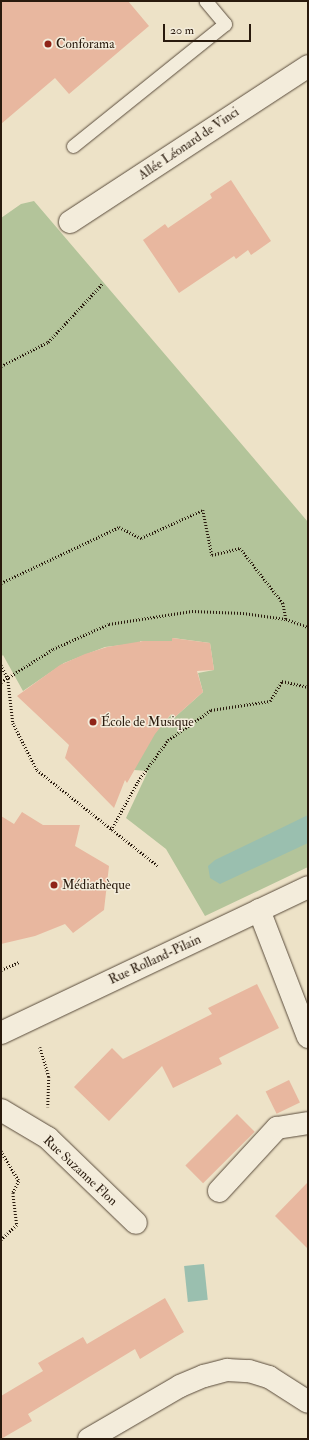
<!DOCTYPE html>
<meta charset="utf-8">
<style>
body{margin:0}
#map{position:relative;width:309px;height:1440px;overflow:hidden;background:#ede2c7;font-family:"IM FELL Double Pica",serif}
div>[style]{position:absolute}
.green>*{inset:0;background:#b3c49a}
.water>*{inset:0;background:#9abfaf;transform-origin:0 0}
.building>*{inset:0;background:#e8b79f;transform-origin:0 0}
.path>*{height:2.5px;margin-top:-1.25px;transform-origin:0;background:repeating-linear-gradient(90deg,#291a0d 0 1px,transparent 0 3px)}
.roads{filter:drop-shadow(0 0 1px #5a4c3c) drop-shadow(0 0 1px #5a4c3c)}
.lane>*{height:13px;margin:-6.5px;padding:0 6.5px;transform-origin:6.5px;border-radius:6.5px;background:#f3ecdb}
.street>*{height:22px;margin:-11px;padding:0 11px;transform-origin:11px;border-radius:11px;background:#f3ecdb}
.dots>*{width:11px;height:11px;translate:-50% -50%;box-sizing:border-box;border:2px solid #f3ecdb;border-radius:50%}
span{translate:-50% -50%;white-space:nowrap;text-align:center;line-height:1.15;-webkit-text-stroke:3px #f3ecdb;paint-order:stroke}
.poi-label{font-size:13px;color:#291a0d}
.left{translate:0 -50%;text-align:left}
.street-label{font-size:13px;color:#291a0d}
.frame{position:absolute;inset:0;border:2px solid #291a0d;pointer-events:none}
.scale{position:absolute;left:163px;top:24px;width:88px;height:18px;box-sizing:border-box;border:2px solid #291a0d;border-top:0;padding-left:5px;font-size:12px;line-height:14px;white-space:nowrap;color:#291a0d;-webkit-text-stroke:3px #f3ecdb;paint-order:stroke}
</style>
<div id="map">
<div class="green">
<div style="clip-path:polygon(34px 201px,308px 522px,308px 867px,205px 916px,166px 849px,126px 818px,148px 771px,134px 770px,133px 727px,167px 719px,174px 712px,175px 717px,203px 692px,198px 673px,214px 670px,210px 643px,173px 638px,174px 642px,140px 641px,140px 643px,105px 647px,64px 663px,23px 691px,3px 655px,1px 657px,1px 218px,21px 204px)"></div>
</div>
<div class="water">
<div style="clip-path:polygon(308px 815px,308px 843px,220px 884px,210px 878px,208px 866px,215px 860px)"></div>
<div style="left:204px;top:1264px;width:36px;height:20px;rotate:84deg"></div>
</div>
<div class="building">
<div style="clip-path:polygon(1px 1px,128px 1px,149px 26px,69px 94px,55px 78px,1px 124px)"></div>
<div style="clip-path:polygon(231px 180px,271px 241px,251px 255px,248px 250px,236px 259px,234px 256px,179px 293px,143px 240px,165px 224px,168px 228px,212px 198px,210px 194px)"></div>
<div style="clip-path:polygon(172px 638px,210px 643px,214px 670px,197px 671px,203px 692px,175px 717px,171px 714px,155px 734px,127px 783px,125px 780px,114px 808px,65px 758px,69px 745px,17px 696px,60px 665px,85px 654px,107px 647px,143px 641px,172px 641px)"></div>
<div style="clip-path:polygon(22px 812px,43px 825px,80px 825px,75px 846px,109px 866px,104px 910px,73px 933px,65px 924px,35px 936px,1px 944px,1px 816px,14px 824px)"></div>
<div style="clip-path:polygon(257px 984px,279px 1028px,219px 1058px,222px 1064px,173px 1088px,162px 1066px,109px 1121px,74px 1087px,112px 1048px,123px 1059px,212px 1014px,208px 1008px)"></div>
<div style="left:289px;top:1080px;width:25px;height:26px;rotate:64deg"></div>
<div style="left:237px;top:1114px;width:25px;height:73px;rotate:45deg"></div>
<div style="clip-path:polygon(308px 1182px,308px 1249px,275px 1216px)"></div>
<div style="clip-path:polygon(165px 1298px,184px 1332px,140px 1359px,135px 1349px,28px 1414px,32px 1421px,1px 1439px,1px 1396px,43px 1371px,38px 1363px,83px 1337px,87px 1344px)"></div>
</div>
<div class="path">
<div style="left:1px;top:366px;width:53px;rotate:-27.1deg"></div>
<div style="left:48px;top:342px;width:79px;rotate:-47deg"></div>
<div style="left:1px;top:583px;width:131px;rotate:-25.4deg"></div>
<div style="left:119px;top:527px;width:25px;rotate:27deg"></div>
<div style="left:141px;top:538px;width:68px;rotate:-24.3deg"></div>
<div style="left:203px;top:510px;width:46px;rotate:78.7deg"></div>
<div style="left:212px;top:555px;width:29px;rotate:-14deg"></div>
<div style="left:240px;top:548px;width:70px;rotate:52deg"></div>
<div style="left:283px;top:603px;width:16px;rotate:79deg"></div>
<div style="left:1px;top:665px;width:16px;rotate:63deg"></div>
<div style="left:8px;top:679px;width:44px;rotate:83.5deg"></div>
<div style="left:13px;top:723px;width:53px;rotate:62.9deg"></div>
<div style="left:37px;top:770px;width:154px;rotate:38.4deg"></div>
<div style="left:1px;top:682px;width:62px;rotate:-32.4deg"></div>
<div style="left:53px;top:649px;width:61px;rotate:-24.1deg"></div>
<div style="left:109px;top:624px;width:84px;rotate:-8.9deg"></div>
<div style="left:192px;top:611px;width:51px;rotate:2.2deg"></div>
<div style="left:243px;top:613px;width:43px;rotate:7.9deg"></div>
<div style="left:286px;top:619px;width:23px;rotate:20deg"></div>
<div style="left:111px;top:830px;width:56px;rotate:-61.1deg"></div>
<div style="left:138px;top:781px;width:51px;rotate:-53.8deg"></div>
<div style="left:168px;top:740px;width:52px;rotate:-34.9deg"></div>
<div style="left:211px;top:710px;width:60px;rotate:-8.7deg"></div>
<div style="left:270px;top:701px;width:23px;rotate:-59deg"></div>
<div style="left:282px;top:681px;width:27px;rotate:13deg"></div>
<div style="left:1px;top:970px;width:20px;rotate:-24deg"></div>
<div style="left:40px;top:1047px;width:31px;rotate:73deg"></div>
<div style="left:49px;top:1077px;width:30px;rotate:92deg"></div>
<div style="left:1px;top:1151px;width:35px;rotate:59deg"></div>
<div style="left:19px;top:1181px;width:13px;rotate:117deg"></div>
<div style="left:13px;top:1193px;width:32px;rotate:83deg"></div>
<div style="left:17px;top:1225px;width:22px;rotate:137deg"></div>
</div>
<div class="roads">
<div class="lane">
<div style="left:73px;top:146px;width:195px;rotate:-38.8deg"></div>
<div style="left:225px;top:24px;width:30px;rotate:-130deg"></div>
</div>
<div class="street">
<div style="left:70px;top:222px;width:285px;rotate:-33.2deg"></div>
<div style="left:259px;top:910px;width:136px;rotate:68.9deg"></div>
<div style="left:1px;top:1033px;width:340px;rotate:-25.4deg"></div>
<div style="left:1px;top:1110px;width:55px;rotate:30.8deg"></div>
<div style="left:48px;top:1138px;width:122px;rotate:44deg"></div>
<div style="left:219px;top:1191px;width:86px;rotate:-47.4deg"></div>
<div style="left:277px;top:1128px;width:31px;rotate:-9deg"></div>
<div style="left:89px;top:1439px;width:105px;rotate:-30.2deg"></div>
<div style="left:180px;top:1386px;width:26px;rotate:-23deg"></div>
<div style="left:204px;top:1376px;width:24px;rotate:-15deg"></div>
<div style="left:227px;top:1370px;width:22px;rotate:3deg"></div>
<div style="left:249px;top:1371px;width:21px;rotate:17deg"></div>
<div style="left:269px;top:1377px;width:46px;rotate:32.7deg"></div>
</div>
</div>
<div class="dots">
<div style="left:48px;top:44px;background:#8f2418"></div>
<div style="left:93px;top:722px;background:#8f2418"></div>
<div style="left:54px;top:885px;background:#8f2418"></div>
</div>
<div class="poi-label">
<span class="left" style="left:56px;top:44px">Conforama</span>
<span class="left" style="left:101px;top:722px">École de Musique</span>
<span class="left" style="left:62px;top:885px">Médiathèque</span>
</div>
<div class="street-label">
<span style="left:189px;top:144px;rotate:-34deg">Allée Léonard de Vinci</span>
<span style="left:155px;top:960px;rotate:-25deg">Rue Rolland-Pilain</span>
<span style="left:80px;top:1171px;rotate:43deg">Rue Suzanne Flon</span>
</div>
<div class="frame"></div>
<div class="scale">20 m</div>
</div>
